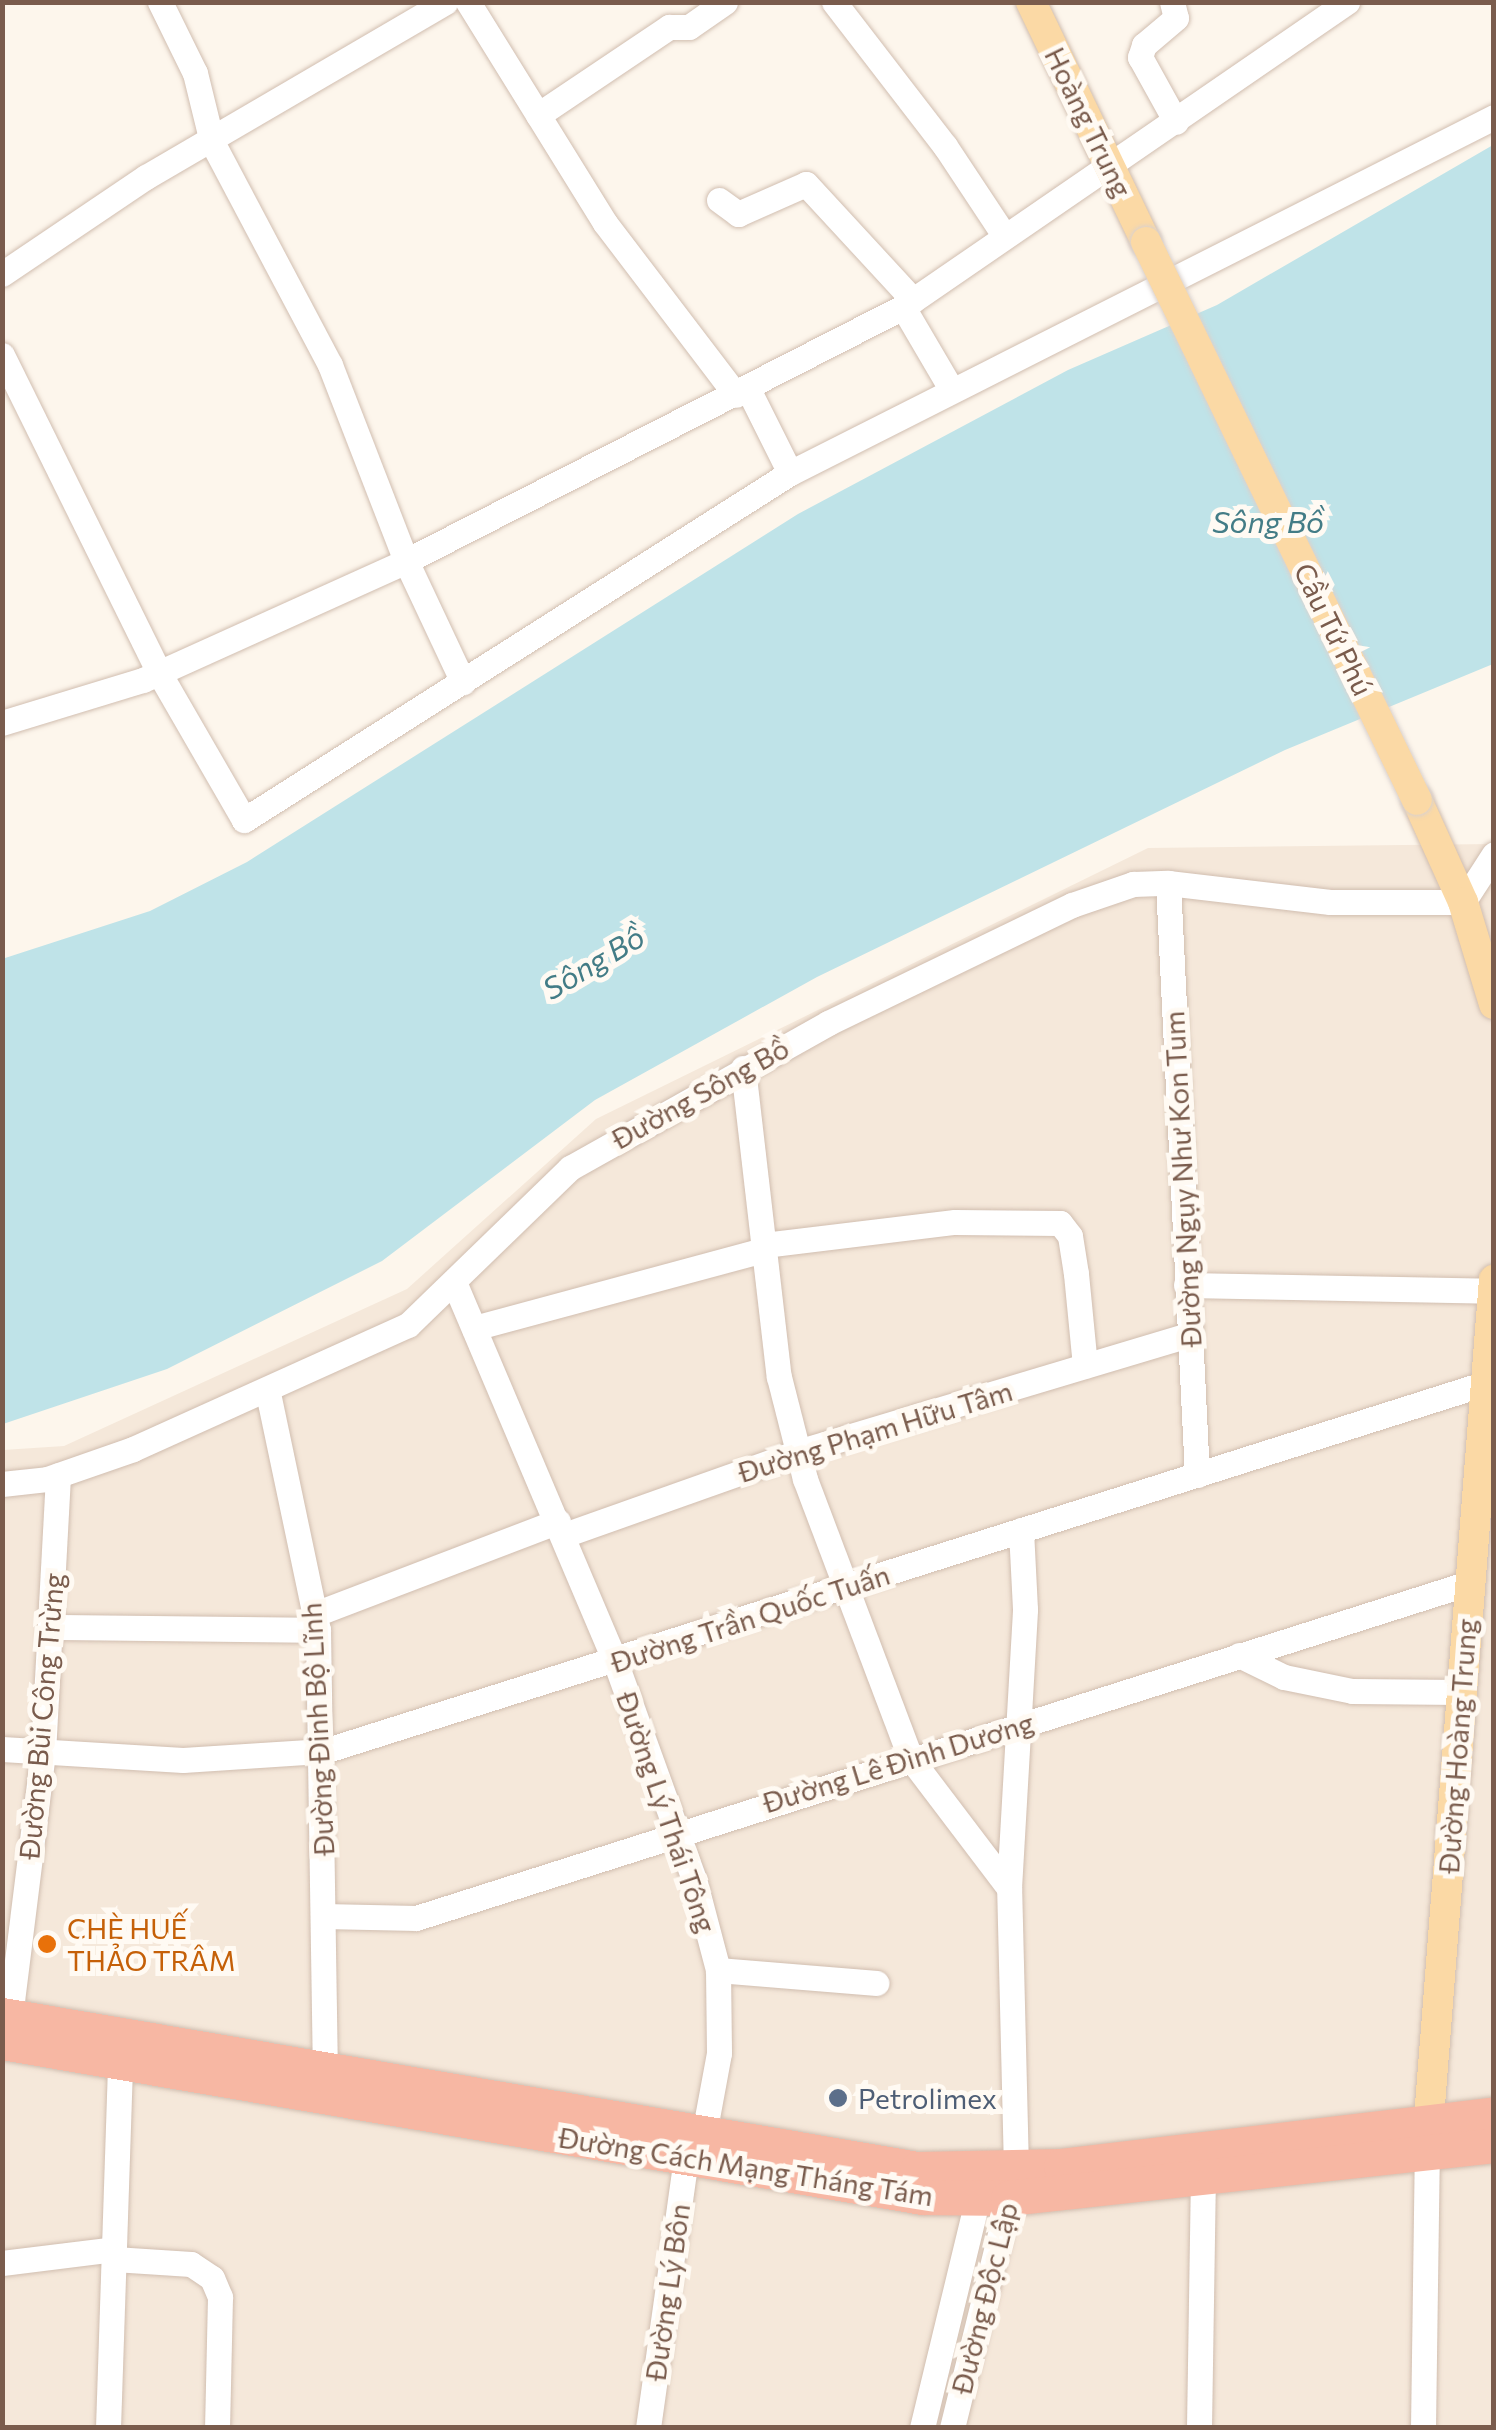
<!DOCTYPE html>
<meta charset="utf-8">
<style>
body{margin:0}
#map{position:relative;width:1496px;height:2430px;overflow:hidden;background:#fdf6ec;font-family:Commissioner,sans-serif}
div>[style]{position:absolute}
.residential>*{inset:0;background:#f5e8da}
.water>*{inset:0;background:#bfe3e8}
.roads{filter:drop-shadow(0 0 2px #d1beb0) drop-shadow(0 0 2px #d1beb0)}
.minor>*{height:25px;margin:-12.5px;padding:0 12.5px;transform-origin:12.5px;border-radius:12.5px;background:#fff}
.major>*{height:30px;margin:-15px;padding:0 15px;transform-origin:15px;border-radius:15px;background:#fbd9a5}
.highway>*{height:35px;margin:-17.5px;padding:0 17.5px;transform-origin:17.5px;border-radius:17.5px;background:#f7b7a3}
.bridges{filter:drop-shadow(0 0 2px #dad1cd) drop-shadow(0 0 2px #dad1cd)}
.major-bridge>*{height:30px;margin:-15px;padding:0 15px;transform-origin:15px;border-radius:15px;background:#fbd9a5}
.dots>*{width:28px;height:28px;translate:-50% -50%;box-sizing:border-box;border:5px solid #fffaf3;border-radius:50%}
span{translate:-50% -50%;white-space:nowrap;text-align:center;line-height:1.15;-webkit-text-stroke:10px #fffaf3;paint-order:stroke}
.street-label{font-size:28px;color:#7a5c4d}
.food-label{font-size:28px;color:#c56008}
.left{translate:0 -50%;text-align:left}
.service-label{font-size:28px;color:#4e5e75}
.water-label{font-size:30px;color:#437c86;font-style:italic}
.frame{position:absolute;inset:0;border:5px solid #7a5c4d;pointer-events:none}
</style>
<div id="map">
<div class="residential">
<div style="clip-path:polygon(1493px 844px,1493px 2427px,3px 2428px,3px 1450px,64px 1446px,407px 1289px,596px 1119px,1148px 848px)"></div>
</div>
<div class="water">
<div style="clip-path:polygon(1493px 145px,1493px 664px,1285px 750px,817px 977px,595px 1100px,382px 1261px,167px 1369px,3px 1424px,2px 959px,150px 911px,247px 862px,798px 514px,1068px 370px,1217px 305px)"></div>
</div>
<div class="roads">
<div class="minor">
<div style="left:160px;top:2px;width:79px;rotate:63.8deg"></div>
<div style="left:195px;top:73px;width:71px;rotate:76.2deg"></div>
<div style="left:212px;top:142px;width:252px;rotate:62.1deg"></div>
<div style="left:330px;top:365px;width:210px;rotate:68.8deg"></div>
<div style="left:406px;top:561px;width:134px;rotate:64.8deg"></div>
<div style="left:468px;top:2px;width:260px;rotate:58.2deg"></div>
<div style="left:605px;top:223px;width:216px;rotate:52.7deg"></div>
<div style="left:834px;top:2px;width:182px;rotate:52.4deg"></div>
<div style="left:945px;top:146px;width:107px;rotate:56.5deg"></div>
<div style="left:1172px;top:2px;width:16px;rotate:76deg"></div>
<div style="left:1176px;top:18px;width:42px;rotate:139.8deg"></div>
<div style="left:1144px;top:45px;width:13px;rotate:108deg"></div>
<div style="left:1140px;top:57px;width:74px;rotate:61deg"></div>
<div style="left:538px;top:115px;width:158px;rotate:-33.9deg"></div>
<div style="left:669px;top:27px;width:20px"></div>
<div style="left:689px;top:27px;width:44px;rotate:-34.8deg"></div>
<div style="left:719px;top:200px;width:24px;rotate:36deg"></div>
<div style="left:738px;top:214px;width:74px;rotate:-23.8deg"></div>
<div style="left:806px;top:184px;width:158px;rotate:47.3deg"></div>
<div style="left:2px;top:274px;width:174px;rotate:-34deg"></div>
<div style="left:146px;top:177px;width:347px;rotate:-30.3deg"></div>
<div style="left:903px;top:307px;width:93px;rotate:59.6deg"></div>
<div style="left:2px;top:355px;width:352px;rotate:63.7deg"></div>
<div style="left:158px;top:671px;width:172px;rotate:60deg"></div>
<div style="left:244px;top:820px;width:647px;rotate:-32.44deg"></div>
<div style="left:790px;top:473px;width:789px;rotate:-26.82deg"></div>
<div style="left:748px;top:389px;width:94px;rotate:63.4deg"></div>
<div style="left:2px;top:723px;width:147px;rotate:-17deg"></div>
<div style="left:143px;top:680px;width:289px;rotate:-24.3deg"></div>
<div style="left:406px;top:561px;width:558px;rotate:-27.07deg"></div>
<div style="left:903px;top:307px;width:539px;rotate:-34.49deg"></div>
<div style="left:1168px;top:883px;width:593px;rotate:87.2deg"></div>
<div style="left:743px;top:1068px;width:311px;rotate:83.4deg"></div>
<div style="left:779px;top:1377px;width:105px;rotate:75.7deg"></div>
<div style="left:805px;top:1479px;width:299px;rotate:69.3deg"></div>
<div style="left:911px;top:1759px;width:162px;rotate:52.8deg"></div>
<div style="left:764px;top:1245px;width:192px;rotate:-6.9deg"></div>
<div style="left:955px;top:1222px;width:105px;rotate:0.5deg"></div>
<div style="left:1060px;top:1223px;width:16px;rotate:52deg"></div>
<div style="left:1070px;top:1236px;width:38px;rotate:81deg"></div>
<div style="left:1076px;top:1274px;width:92px;rotate:84.4deg"></div>
<div style="left:454px;top:1282px;width:412px;rotate:67deg"></div>
<div style="left:615px;top:1661px;width:232px;rotate:70.1deg"></div>
<div style="left:694px;top:1879px;width:94px;rotate:75.2deg"></div>
<div style="left:718px;top:1970px;width:83px;rotate:89.3deg"></div>
<div style="left:719px;top:2053px;width:82px;rotate:100.5deg"></div>
<div style="left:1186px;top:1285px;width:306px;rotate:1.1deg"></div>
<div style="left:474px;top:1328px;width:300px;rotate:-15.1deg"></div>
<div style="left:268px;top:1393px;width:242px;rotate:78.1deg"></div>
<div style="left:318px;top:1630px;width:440px;rotate:89.1deg"></div>
<div style="left:2px;top:1484px;width:45px;rotate:-6.3deg"></div>
<div style="left:47px;top:1479px;width:91px;rotate:-19.2deg"></div>
<div style="left:133px;top:1449px;width:302px;rotate:-24.3deg"></div>
<div style="left:408px;top:1325px;width:226px;rotate:-44.1deg"></div>
<div style="left:570px;top:1168px;width:296px;rotate:-29.3deg"></div>
<div style="left:828px;top:1023px;width:271px;rotate:-25.8deg"></div>
<div style="left:1072px;top:905px;width:65px;rotate:-19deg"></div>
<div style="left:1133px;top:884px;width:35px;rotate:-2deg"></div>
<div style="left:1168px;top:883px;width:163px;rotate:6.7deg"></div>
<div style="left:1330px;top:902px;width:133px"></div>
<div style="left:1463px;top:902px;width:57px;rotate:-57.1deg"></div>
<div style="left:564px;top:1535px;width:248px;rotate:-19.5deg"></div>
<div style="left:798px;top:1452px;width:408px;rotate:-16.7deg"></div>
<div style="left:315px;top:1614px;width:260px;rotate:-20.9deg"></div>
<div style="left:50px;top:1627px;width:268px;rotate:0.6deg"></div>
<div style="left:1239px;top:1655px;width:50px;rotate:26.1deg"></div>
<div style="left:1284px;top:1677px;width:69px;rotate:11.6deg"></div>
<div style="left:1352px;top:1691px;width:109px;rotate:0.5deg"></div>
<div style="left:2px;top:1749px;width:181px;rotate:3.5deg"></div>
<div style="left:183px;top:1760px;width:141px;rotate:-3.7deg"></div>
<div style="left:324px;top:1751px;width:1216px;rotate:-17.57deg"></div>
<div style="left:324px;top:1916px;width:92px;rotate:1.2deg"></div>
<div style="left:416px;top:1918px;width:1105px;rotate:-17.65deg"></div>
<div style="left:718px;top:1970px;width:159px;rotate:4.7deg"></div>
<div style="left:10px;top:2017px;width:266px;rotate:-82.9deg"></div>
<div style="left:43px;top:1753px;width:278px;rotate:-86.9deg"></div>
<div style="left:114px;top:2259px;width:77px;rotate:3.7deg"></div>
<div style="left:191px;top:2264px;width:25px;rotate:34deg"></div>
<div style="left:212px;top:2278px;width:21px;rotate:67deg"></div>
<div style="left:220px;top:2297px;width:131px;rotate:91.3deg"></div>
<div style="left:2px;top:2263px;width:113px;rotate:-7.1deg"></div>
<div style="left:108px;top:2428px;width:366px;rotate:-88.1deg"></div>
<div style="left:648px;top:2428px;width:274px;rotate:-82deg"></div>
<div style="left:922px;top:2428px;width:250px;rotate:-76.4deg"></div>
<div style="left:952px;top:2428px;width:267px;rotate:-76.1deg"></div>
<div style="left:1016px;top:2169px;width:281px;rotate:-91.4deg"></div>
<div style="left:1009px;top:1888px;width:279px;rotate:-86.7deg"></div>
<div style="left:1025px;top:1609px;width:79px;rotate:-92.9deg"></div>
<div style="left:1199px;top:2428px;width:249px;rotate:-89.1deg"></div>
<div style="left:1423px;top:2428px;width:275px;rotate:-89.2deg"></div>
</div>
<div class="major">
<div style="left:1031px;top:2px;width:266px;rotate:64.4deg"></div>
<div style="left:1417px;top:800px;width:112px;rotate:65.7deg"></div>
<div style="left:1463px;top:902px;width:107px;rotate:73.1deg"></div>
<div style="left:1427px;top:2144px;width:867px;rotate:-85.57deg"></div>
</div>
<div class="highway">
<div style="left:2px;top:2015px;width:928px;rotate:9.55deg"></div>
<div style="left:917px;top:2169px;width:144px;rotate:-1.2deg"></div>
<div style="left:1061px;top:2166px;width:436px;rotate:-6.8deg"></div>
<div style="left:2px;top:2042px;width:933px;rotate:9.56deg"></div>
<div style="left:922px;top:2197px;width:86px;rotate:0.7deg"></div>
<div style="left:1008px;top:2198px;width:489px;rotate:-6.2deg"></div>
</div>
</div>
<div class="bridges">
<div class="major-bridge">
<div style="left:1146px;top:242px;width:620px;rotate:64.1deg"></div>
</div>
</div>
<div class="dots">
<div style="left:47px;top:1944px;background:#e8710a"></div>
<div style="left:838px;top:2098px;background:#5c6f8a"></div>
</div>
<div class="street-label">
<span style="left:1089px;top:122px;rotate:64deg">Hoàng Trung</span>
<span style="left:1334px;top:629px;rotate:64deg">Cầu Tứ Phú</span>
<span style="left:700px;top:1093px;rotate:-29deg">Đường Sông Bồ</span>
<span style="left:1182px;top:1179px;rotate:-93deg">Đường Ngụy Như Kon Tum</span>
<span style="left:875px;top:1431px;rotate:-17deg">Đường Phạm Hữu Tâm</span>
<span style="left:750px;top:1618px;rotate:-18deg">Đường Trần Quốc Tuấn</span>
<span style="left:41px;top:1716px;rotate:-85deg">Đường Bùi Công Trừng</span>
<span style="left:317px;top:1729px;rotate:-93deg">Đường Đinh Bộ Lĩnh</span>
<span style="left:1457px;top:1746px;rotate:-86deg">Đường Hoàng Trung</span>
<span style="left:898px;top:1762px;rotate:-17deg">Đường Lê Đình Dương</span>
<span style="left:667px;top:1812px;rotate:71deg">Đường Lý Thái Tông</span>
<span style="left:746px;top:2166px;rotate:9deg">Đường Cách Mạng Tháng Tám</span>
<span style="left:667px;top:2292px;rotate:-82deg">Đường Lý Bôn</span>
<span style="left:984px;top:2298px;rotate:-76deg">Đường Độc Lập</span>
</div>
<div class="food-label">
<span class="left" style="left:67px;top:1944px">CHÈ HUẾ<br>THẢO TRÂM</span>
</div>
<div class="service-label">
<span class="left" style="left:858px;top:2098px">Petrolimex</span>
</div>
<div class="water-label">
<span style="left:1268px;top:521px">Sông Bồ</span>
<span style="left:593px;top:962px;rotate:-31deg">Sông Bồ</span>
</div>
<div class="frame"></div>
</div>
